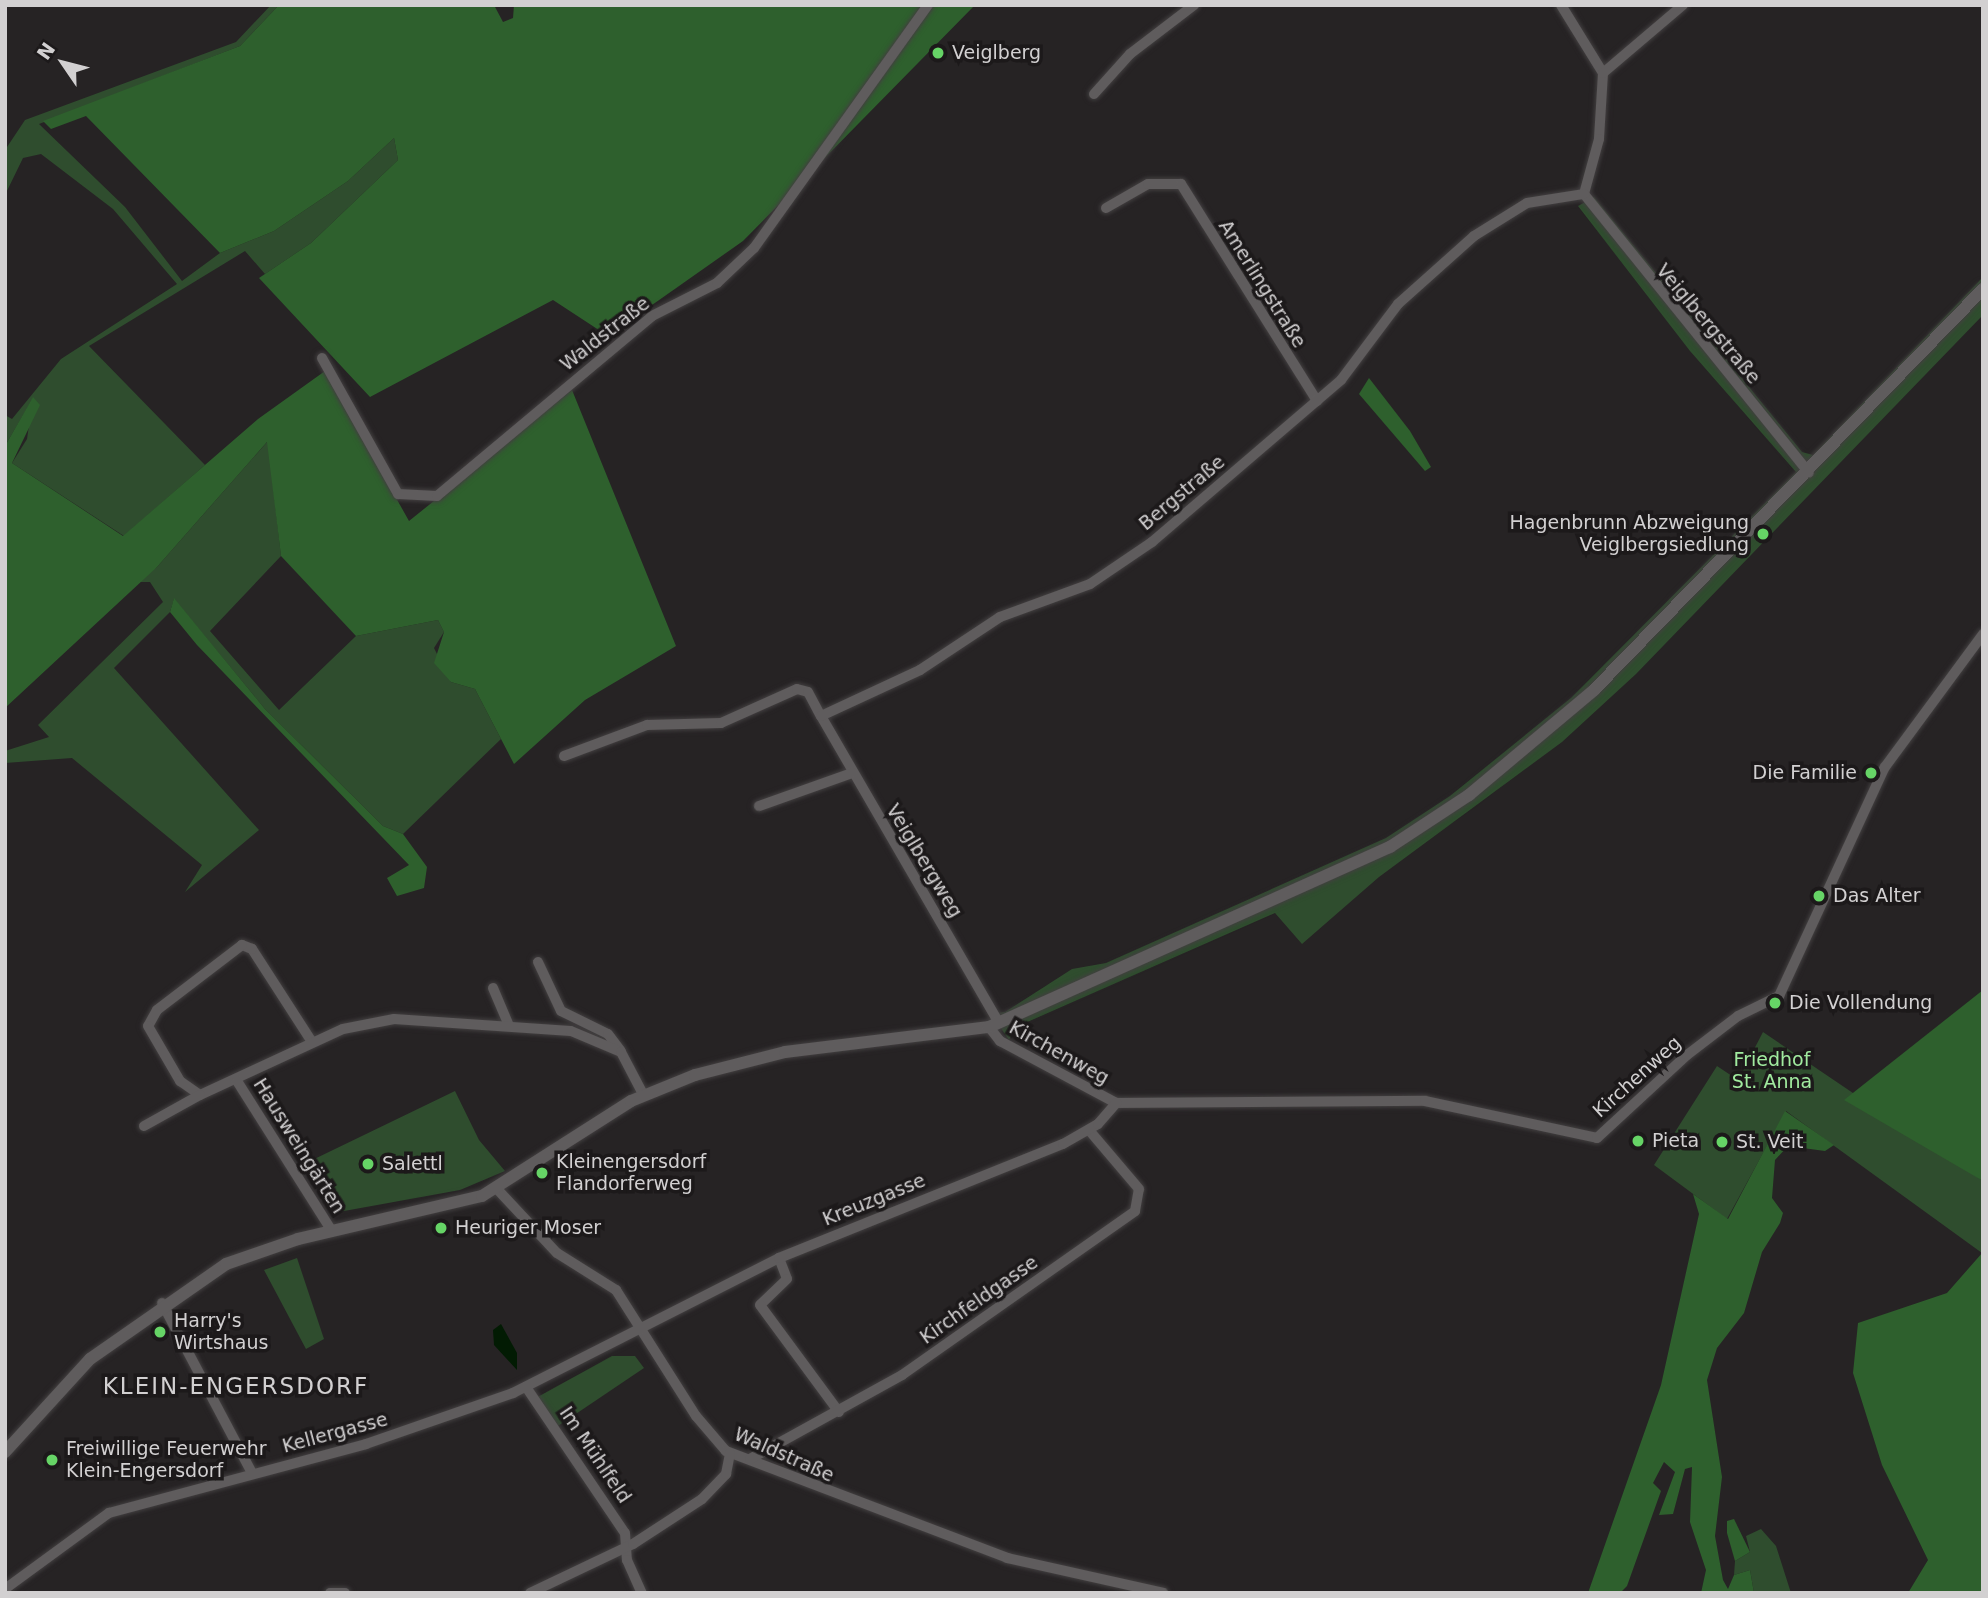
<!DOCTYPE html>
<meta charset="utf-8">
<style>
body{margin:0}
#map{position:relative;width:1988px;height:1598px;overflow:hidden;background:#262324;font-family:"DejaVu Sans",sans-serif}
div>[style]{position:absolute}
.green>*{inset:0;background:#2f4d2e}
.forest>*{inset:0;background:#2e602d}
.water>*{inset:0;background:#021b03}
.roads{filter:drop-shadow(0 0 2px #423f40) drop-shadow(0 0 2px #423f40)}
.minor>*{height:10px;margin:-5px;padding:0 5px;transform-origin:5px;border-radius:5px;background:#5f5c5d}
.secondary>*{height:12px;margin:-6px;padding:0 6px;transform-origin:6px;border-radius:6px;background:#5f5c5d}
.dots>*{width:19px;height:19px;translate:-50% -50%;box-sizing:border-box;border:4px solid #1c191a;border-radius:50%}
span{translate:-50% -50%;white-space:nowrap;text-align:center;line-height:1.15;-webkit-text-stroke:7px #1c191a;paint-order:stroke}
.poi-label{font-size:19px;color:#d2d0d1}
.left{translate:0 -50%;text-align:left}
.right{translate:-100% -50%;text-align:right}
.street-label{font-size:19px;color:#d2d0d1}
.park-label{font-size:19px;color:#a1eb9f}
.quarter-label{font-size:23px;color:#d2d0d1;letter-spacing:2px}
.frame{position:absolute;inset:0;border:7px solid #d2d0d1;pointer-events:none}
.north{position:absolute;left:28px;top:28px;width:70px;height:70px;-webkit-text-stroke:5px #1c191a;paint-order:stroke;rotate:305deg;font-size:19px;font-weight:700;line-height:28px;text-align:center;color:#d2d0d1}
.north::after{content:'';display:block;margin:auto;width:24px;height:32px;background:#d2d0d1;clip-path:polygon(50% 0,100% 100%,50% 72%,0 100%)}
</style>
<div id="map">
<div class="green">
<div style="clip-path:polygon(271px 5px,279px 5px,240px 46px,39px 124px,125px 207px,182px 281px,220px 253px,274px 231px,348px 181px,394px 138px,398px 160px,311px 243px,265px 274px,245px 251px,89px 346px,205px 465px,124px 536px,12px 463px,27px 439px,33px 398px,5px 446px,5px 415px,12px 419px,61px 359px,177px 284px,113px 209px,41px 154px,23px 158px,5px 195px,5px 150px,25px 120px,236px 42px)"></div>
<div style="clip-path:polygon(1594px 197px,1802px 452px,1813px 455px,1983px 277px,1983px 315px,1636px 674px,1562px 742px,1379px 877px,1302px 944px,1275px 913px,1016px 1027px,1009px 1040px,991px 1014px,1005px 1012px,1072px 969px,1106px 963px,1386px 838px,1450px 796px,1571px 698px,1796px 472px,1690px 351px,1578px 206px)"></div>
<div style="clip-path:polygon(268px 441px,281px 556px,210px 631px,279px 710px,356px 636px,438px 620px,444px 632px,434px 648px,451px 682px,475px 689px,501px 739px,403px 834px,383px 826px,265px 709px,174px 599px,170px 612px,114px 668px,259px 830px,185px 892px,202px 865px,72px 758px,5px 763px,5px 751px,49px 737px,38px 725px,163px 602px,150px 582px,136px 582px,157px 567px)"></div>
<div style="clip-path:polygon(1763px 1032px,1983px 1181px,1982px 1253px,1786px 1111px,1727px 1219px,1654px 1165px,1717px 1066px,1738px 1080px)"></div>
<div style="clip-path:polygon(455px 1091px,479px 1140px,505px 1171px,460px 1190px,333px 1213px,304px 1164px)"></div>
<div style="clip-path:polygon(297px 1258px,324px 1339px,306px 1349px,264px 1270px)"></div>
<div style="clip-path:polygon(612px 1356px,635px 1356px,644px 1368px,555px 1428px,534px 1399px)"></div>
<div style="clip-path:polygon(1761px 1529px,1776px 1546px,1791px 1593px,1754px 1593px,1750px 1570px,1734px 1575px,1735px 1561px,1750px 1552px,1746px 1536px)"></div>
</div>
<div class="forest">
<div style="clip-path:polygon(279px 5px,494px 5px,503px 22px,513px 18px,514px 5px,975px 5px,743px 241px,608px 336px,553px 300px,370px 397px,259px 278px,311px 243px,398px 160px,394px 138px,348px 181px,274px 231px,220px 253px,86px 116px,51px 129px,43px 121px,240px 46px)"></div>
<div style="clip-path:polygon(325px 371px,409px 521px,572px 390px,676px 646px,585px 700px,514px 764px,475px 689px,451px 682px,434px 663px,444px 632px,438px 620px,356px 636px,281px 556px,267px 442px,157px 567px,5px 708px,5px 446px,33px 397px,40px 405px,12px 463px,123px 536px,258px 419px)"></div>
<div style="clip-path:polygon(1369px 378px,1410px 431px,1431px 467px,1425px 471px,1359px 394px)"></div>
<div style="clip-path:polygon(174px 598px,265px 709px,383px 826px,403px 834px,427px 867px,424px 888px,397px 896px,387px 878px,409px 865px,197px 645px,170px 612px)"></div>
<div style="clip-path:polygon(1983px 990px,1983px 1181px,1844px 1100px)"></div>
<div style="clip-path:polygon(1785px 1111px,1834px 1145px,1825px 1151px,1788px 1146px,1775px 1160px,1772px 1198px,1783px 1213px,1780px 1223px,1762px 1252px,1744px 1313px,1717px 1348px,1707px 1380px,1722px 1477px,1715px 1536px,1723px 1580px,1728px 1589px,1734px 1575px,1750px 1570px,1754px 1593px,1701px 1593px,1706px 1570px,1690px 1522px,1692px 1467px,1685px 1469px,1673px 1514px,1659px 1515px,1675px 1472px,1664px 1462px,1653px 1483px,1661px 1491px,1627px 1586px,1620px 1593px,1588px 1593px,1661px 1385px,1699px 1214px,1693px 1194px,1728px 1219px)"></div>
<div style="clip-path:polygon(1983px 1252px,1983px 1593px,1908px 1593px,1928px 1560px,1882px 1465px,1853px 1373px,1858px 1323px,1947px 1293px)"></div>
<div style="clip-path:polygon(1734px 1519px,1750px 1552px,1735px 1561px,1727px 1533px,1727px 1521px)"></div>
</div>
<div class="water">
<div style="clip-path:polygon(501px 1324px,517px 1353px,517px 1370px,494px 1345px,493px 1330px)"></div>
</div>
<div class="roads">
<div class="minor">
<div style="left:1561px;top:5px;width:80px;rotate:58.3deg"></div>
<div style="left:1603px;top:73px;width:66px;rotate:93.5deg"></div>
<div style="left:1599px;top:139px;width:57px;rotate:105.3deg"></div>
<div style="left:1603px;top:73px;width:105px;rotate:-40.4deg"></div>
<div style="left:1094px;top:94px;width:54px;rotate:-48deg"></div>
<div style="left:1130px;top:54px;width:81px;rotate:-37.4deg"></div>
<div style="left:1584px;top:194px;width:358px;rotate:51.1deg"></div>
<div style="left:1106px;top:208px;width:48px;rotate:-29.7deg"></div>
<div style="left:1148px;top:184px;width:33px"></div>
<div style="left:1181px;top:184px;width:256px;rotate:57.9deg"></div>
<div style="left:322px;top:358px;width:156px;rotate:60.8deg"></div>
<div style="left:398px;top:494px;width:39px;rotate:3deg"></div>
<div style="left:437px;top:496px;width:280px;rotate:-39.9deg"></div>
<div style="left:652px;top:316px;width:73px;rotate:-26.9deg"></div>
<div style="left:717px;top:283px;width:51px;rotate:-43.4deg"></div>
<div style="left:754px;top:248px;width:299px;rotate:-54.4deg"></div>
<div style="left:821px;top:716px;width:355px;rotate:59.9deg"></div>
<div style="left:564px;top:756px;width:89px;rotate:-20.5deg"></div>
<div style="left:647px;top:725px;width:74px;rotate:-1.5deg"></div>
<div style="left:721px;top:723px;width:83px;rotate:-24.1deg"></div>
<div style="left:797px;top:689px;width:11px;rotate:15deg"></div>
<div style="left:808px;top:692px;width:27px;rotate:62deg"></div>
<div style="left:821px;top:716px;width:109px;rotate:-24.9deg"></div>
<div style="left:920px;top:670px;width:96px;rotate:-33.5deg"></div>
<div style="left:1000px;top:617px;width:96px;rotate:-20.1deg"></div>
<div style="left:1090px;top:584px;width:75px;rotate:-34.1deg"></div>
<div style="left:1152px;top:542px;width:249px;rotate:-40.6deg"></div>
<div style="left:1341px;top:380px;width:95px;rotate:-53.1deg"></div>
<div style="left:1398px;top:304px;width:102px;rotate:-41.8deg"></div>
<div style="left:1474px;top:236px;width:62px;rotate:-31.9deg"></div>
<div style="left:1527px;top:203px;width:58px;rotate:-9deg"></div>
<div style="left:759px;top:806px;width:99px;rotate:-19.5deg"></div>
<div style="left:538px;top:962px;width:54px;rotate:64.9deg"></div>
<div style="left:561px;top:1011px;width:52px;rotate:26.1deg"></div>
<div style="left:608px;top:1034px;width:21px;rotate:53deg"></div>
<div style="left:493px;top:988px;width:39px;rotate:67deg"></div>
<div style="left:989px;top:1027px;width:18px;rotate:52deg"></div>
<div style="left:1000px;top:1041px;width:132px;rotate:28.1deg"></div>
<div style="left:1116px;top:1103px;width:309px;rotate:-0.4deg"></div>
<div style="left:1425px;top:1101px;width:176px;rotate:12.1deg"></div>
<div style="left:1597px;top:1138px;width:122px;rotate:-42.7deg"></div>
<div style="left:1687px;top:1055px;width:64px;rotate:-37.4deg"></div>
<div style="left:1738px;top:1016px;width:46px;rotate:-26deg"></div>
<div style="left:1779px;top:996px;width:252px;rotate:-65.2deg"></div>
<div style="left:1885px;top:767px;width:165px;rotate:-53.6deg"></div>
<div style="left:312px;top:1042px;width:111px;rotate:-122.8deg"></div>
<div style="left:252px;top:949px;width:11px;rotate:-158deg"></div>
<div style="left:242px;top:945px;width:107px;rotate:142.6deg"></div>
<div style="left:157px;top:1010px;width:18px;rotate:119deg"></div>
<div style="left:148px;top:1026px;width:64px;rotate:59.8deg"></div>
<div style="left:180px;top:1081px;width:24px;rotate:35deg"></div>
<div style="left:200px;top:1095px;width:157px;rotate:-24.8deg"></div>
<div style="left:343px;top:1029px;width:52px;rotate:-11.1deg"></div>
<div style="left:394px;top:1019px;width:177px;rotate:3.9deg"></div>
<div style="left:571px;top:1031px;width:54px;rotate:22.8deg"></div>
<div style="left:621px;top:1052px;width:47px;rotate:62.4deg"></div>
<div style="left:237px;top:1081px;width:178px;rotate:57.7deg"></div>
<div style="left:144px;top:1126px;width:64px;rotate:-29deg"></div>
<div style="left:498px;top:1190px;width:86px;rotate:46.9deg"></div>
<div style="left:557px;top:1253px;width:70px;rotate:32.1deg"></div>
<div style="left:616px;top:1290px;width:149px;rotate:57.6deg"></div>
<div style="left:696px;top:1416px;width:46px;rotate:49.4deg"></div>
<div style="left:726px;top:1451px;width:301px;rotate:20.8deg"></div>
<div style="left:1007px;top:1558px;width:160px;rotate:12.6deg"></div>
<div style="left:779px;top:1258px;width:22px;rotate:69deg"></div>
<div style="left:787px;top:1279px;width:37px;rotate:136deg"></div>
<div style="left:760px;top:1305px;width:133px;rotate:53.6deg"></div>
<div style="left:162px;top:1303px;width:192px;rotate:62.1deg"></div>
<div style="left:526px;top:1387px;width:176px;rotate:55.9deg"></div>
<div style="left:625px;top:1533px;width:27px;rotate:86deg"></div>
<div style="left:627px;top:1560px;width:36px;rotate:66deg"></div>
<div style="left:750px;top:1459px;width:174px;rotate:-28.9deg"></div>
<div style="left:902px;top:1375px;width:285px;rotate:-35.1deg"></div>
<div style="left:1135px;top:1211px;width:22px;rotate:-80deg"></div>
<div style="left:1139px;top:1189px;width:77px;rotate:-130.3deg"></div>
<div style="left:5px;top:1589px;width:129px;rotate:-36.2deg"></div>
<div style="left:109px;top:1513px;width:266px;rotate:-15deg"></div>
<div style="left:366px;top:1444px;width:156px;rotate:-19.1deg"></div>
<div style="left:513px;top:1393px;width:298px;rotate:-26.9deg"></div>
<div style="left:779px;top:1258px;width:306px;rotate:-21.9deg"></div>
<div style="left:1063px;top:1144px;width:40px;rotate:-29.7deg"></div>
<div style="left:1098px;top:1124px;width:28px;rotate:-49deg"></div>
<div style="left:330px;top:1593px;width:15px"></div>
<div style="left:530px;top:1593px;width:114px;rotate:-25.4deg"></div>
<div style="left:633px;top:1544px;width:82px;rotate:-33.1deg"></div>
<div style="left:702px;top:1499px;width:35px;rotate:-46deg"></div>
<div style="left:726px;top:1474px;width:21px;rotate:-79deg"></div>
</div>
<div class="secondary">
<div style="left:5px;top:1452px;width:126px;rotate:-47.6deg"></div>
<div style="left:90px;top:1359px;width:166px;rotate:-34.9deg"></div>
<div style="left:226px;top:1264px;width:76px;rotate:-19.1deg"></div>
<div style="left:298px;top:1239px;width:189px;rotate:-13.2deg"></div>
<div style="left:482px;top:1196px;width:177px;rotate:-32.5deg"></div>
<div style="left:631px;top:1101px;width:69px;rotate:-22.1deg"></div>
<div style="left:695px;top:1075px;width:93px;rotate:-14.3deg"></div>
<div style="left:785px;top:1052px;width:206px;rotate:-7deg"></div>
<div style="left:989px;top:1027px;width:440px;rotate:-24.2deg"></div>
<div style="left:1390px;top:847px;width:95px;rotate:-33.4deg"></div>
<div style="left:1469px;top:795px;width:163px;rotate:-40deg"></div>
<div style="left:1594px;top:690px;width:559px;rotate:-45.87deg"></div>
</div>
</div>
<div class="dots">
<div style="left:938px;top:53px;background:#66d466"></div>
<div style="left:1763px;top:534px;background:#66d466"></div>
<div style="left:1871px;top:773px;background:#66d466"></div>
<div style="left:1819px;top:896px;background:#66d466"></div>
<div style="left:1775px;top:1003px;background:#66d466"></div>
<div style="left:1638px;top:1141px;background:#66d466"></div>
<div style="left:1722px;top:1142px;background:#66d466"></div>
<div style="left:368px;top:1164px;background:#66d466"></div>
<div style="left:542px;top:1173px;background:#66d466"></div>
<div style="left:441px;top:1228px;background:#66d466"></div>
<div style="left:160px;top:1332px;background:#66d466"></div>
<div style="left:52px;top:1460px;background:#66d466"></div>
</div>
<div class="poi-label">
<span class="left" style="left:952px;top:53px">Veiglberg</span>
<span class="right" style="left:1749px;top:534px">Hagenbrunn Abzweigung<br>Veiglbergsiedlung</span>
<span class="right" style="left:1857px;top:773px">Die Familie</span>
<span class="left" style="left:1833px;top:896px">Das Alter</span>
<span class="left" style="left:1789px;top:1003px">Die Vollendung</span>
<span class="left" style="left:1652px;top:1141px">Pieta</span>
<span class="left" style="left:1736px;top:1142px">St. Veit</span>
<span class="left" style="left:556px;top:1173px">Kleinengersdorf<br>Flandorferweg</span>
<span class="left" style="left:382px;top:1164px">Salettl</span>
<span class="left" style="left:455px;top:1228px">Heuriger Moser</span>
<span class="left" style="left:174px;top:1332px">Harry's<br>Wirtshaus</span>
<span class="left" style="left:66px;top:1460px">Freiwillige Feuerwehr<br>Klein-Engersdorf</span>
</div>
<div class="street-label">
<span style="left:1262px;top:284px;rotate:58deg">Amerlingstraße</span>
<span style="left:1708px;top:324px;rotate:50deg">Veiglbergstraße</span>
<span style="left:605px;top:334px;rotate:-38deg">Waldstraße</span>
<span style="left:1182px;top:493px;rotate:-40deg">Bergstraße</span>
<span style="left:924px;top:861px;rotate:59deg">Veiglbergweg</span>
<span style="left:1059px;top:1053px;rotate:29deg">Kirchenweg</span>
<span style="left:1637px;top:1077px;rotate:-42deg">Kirchenweg</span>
<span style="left:299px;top:1146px;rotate:58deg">Hausweingärten</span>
<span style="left:874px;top:1200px;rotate:-22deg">Kreuzgasse</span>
<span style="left:979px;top:1300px;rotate:-35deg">Kirchfeldgasse</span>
<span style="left:335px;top:1433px;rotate:-15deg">Kellergasse</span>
<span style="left:595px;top:1455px;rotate:56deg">Im Mühlfeld</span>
<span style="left:784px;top:1455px;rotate:24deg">Waldstraße</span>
</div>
<div class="park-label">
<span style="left:1772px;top:1071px">Friedhof<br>St. Anna</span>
</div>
<div class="quarter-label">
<span style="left:236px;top:1386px">KLEIN-ENGERSDORF</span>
</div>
<div class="frame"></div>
<div class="north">N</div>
</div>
